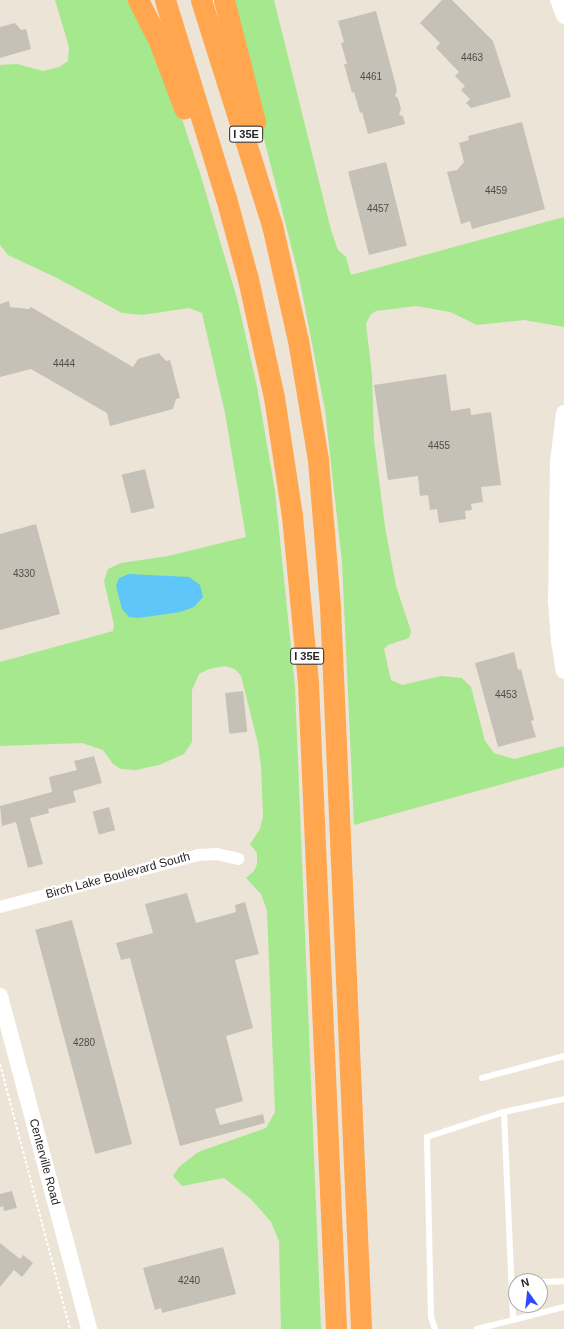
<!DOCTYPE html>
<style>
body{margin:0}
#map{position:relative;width:564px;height:1329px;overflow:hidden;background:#ece4d6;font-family:Helvetica,sans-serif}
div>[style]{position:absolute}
.green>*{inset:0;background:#a6e88d}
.water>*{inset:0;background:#5ec6f9}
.building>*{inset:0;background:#c6c1b7;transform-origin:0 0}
.path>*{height:2px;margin-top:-1px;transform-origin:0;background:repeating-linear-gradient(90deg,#fff 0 3px,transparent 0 5px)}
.lane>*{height:6px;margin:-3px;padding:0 3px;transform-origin:3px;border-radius:3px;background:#fff}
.street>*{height:12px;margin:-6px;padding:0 6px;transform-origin:6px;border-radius:6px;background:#fff}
.secondary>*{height:16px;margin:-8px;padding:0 8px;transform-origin:8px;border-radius:8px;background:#fff}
.highway>*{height:21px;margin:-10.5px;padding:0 10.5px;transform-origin:10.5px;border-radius:10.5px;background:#ffa64e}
span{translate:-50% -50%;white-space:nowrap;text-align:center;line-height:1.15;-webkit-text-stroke:4px #fff;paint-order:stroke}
.number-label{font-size:10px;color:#4f4e4b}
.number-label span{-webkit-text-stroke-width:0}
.shield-label span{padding:1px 3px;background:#fff;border:1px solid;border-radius:3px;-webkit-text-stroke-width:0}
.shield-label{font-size:11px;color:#272727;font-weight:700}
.street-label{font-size:12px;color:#272727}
.north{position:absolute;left:508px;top:1273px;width:40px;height:40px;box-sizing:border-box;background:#fff;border:1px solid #a9a9a9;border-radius:50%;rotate:345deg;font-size:11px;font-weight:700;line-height:16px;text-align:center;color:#272727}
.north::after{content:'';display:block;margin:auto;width:14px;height:18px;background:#3049ff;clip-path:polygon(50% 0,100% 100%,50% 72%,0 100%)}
</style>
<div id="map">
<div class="green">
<div style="clip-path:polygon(55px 0,132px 0,168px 77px,200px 173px,238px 302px,257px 387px,275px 491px,295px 687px,321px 1329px,281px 1329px,279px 1241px,271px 1222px,251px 1199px,224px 1178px,182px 1186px,173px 1176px,179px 1167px,198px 1152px,266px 1128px,275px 1112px,267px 911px,261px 894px,246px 878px,254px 871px,257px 864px,257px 853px,250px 844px,260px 829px,263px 816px,261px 767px,258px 744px,241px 676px,235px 669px,225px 666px,209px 669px,199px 674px,192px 690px,192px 742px,184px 754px,159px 765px,136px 770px,121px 769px,113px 764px,103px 750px,82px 743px,0 746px,0 662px,113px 631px,114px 625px,104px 581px,108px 569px,121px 563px,168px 556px,246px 537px,225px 413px,202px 313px,189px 308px,142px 315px,122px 313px,57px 278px,8px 255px,0 245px,0 65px,17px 64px,43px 71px,59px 67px,68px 61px,69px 47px)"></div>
<div style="clip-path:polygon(229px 0,274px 0,331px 230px,338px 250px,346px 257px,351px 275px,564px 217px,564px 327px,524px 320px,477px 325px,450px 312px,416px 306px,376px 311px,370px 315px,366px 324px,372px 375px,374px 440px,385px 527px,396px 586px,411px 631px,409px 638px,388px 645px,384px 649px,391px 680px,402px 685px,441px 676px,462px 678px,471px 687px,485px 741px,494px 753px,514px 759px,564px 746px,564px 767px,354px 825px,342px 562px,325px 410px,299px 277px)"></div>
</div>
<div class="water">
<div style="clip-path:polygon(129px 574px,189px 577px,200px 585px,203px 597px,194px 607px,180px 612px,139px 618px,129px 617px,122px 609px,116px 586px,119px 578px)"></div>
</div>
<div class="building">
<div style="clip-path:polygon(442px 0,452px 0,493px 41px,511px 97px,471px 108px,466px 103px,470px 99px,461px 90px,465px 86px,455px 76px,459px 72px,436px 48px,440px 43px,420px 23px)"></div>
<div style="clip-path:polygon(376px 11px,397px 90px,395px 96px,398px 98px,401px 109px,399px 115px,403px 116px,405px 124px,368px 134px,362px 112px,360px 113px,354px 92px,352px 93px,344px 64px,347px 64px,341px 43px,344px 42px,338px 21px)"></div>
<div style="clip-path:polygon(15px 23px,21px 30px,26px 29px,31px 49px,0 58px,0 27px)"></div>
<div style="clip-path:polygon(522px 122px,545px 209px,472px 229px,470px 221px,461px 224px,447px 172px,457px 170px,464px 162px,459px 143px,469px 140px,468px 136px)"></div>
<div style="left:386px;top:162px;width:86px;height:39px;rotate:76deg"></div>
<div style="clip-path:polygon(9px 301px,10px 307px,29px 309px,31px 307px,133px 367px,138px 359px,159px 353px,166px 361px,170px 360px,180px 398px,176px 399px,173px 409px,110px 426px,107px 413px,31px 369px,0 377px,0 304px)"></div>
<div style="clip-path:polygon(446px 374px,451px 411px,470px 408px,471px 415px,491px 412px,501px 485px,481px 487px,483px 502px,471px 504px,472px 510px,465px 511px,466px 519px,439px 523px,437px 509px,430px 510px,428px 495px,420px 496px,418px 476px,388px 480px,374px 385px)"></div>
<div style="left:145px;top:469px;width:40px;height:24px;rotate:76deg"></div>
<div style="clip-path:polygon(36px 524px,60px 614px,0 630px,0 534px)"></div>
<div style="clip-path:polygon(514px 652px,518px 670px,521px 669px,534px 720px,531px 721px,536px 737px,498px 747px,475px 663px)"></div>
<div style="left:243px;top:691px;width:41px;height:18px;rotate:84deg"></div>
<div style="clip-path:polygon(94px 756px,102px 783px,73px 791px,76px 802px,48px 809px,49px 813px,30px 818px,43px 864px,28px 868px,16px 822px,2px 826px,0 806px,52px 792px,49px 777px,77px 770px,74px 761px)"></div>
<div style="left:109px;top:807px;width:24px;height:17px;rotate:75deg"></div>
<div style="clip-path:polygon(187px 893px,196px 923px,236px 912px,235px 905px,245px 902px,259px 954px,235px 960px,253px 1028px,226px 1036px,243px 1101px,215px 1109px,220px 1125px,263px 1114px,265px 1123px,180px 1146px,130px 958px,121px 960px,116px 943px,153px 933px,145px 904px)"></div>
<div style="left:72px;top:920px;width:232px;height:38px;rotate:75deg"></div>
<div style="clip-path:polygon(12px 1191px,17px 1208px,4px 1211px,3px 1206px,0 1207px,0 1194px)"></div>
<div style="clip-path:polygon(0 1243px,20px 1259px,23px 1255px,33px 1263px,22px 1277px,14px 1270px,0 1287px)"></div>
<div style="clip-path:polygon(223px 1247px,236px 1294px,162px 1313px,161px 1308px,155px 1310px,143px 1268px)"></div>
</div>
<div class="path">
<div style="left:0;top:1064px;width:274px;rotate:75.2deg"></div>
</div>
<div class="lane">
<div style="left:482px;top:1078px;width:85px;rotate:-15deg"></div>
<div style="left:504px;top:1112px;width:208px;rotate:87.5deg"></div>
<div style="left:513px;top:1320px;width:53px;rotate:-14.3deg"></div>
<div style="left:540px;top:1282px;width:24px;rotate:-2deg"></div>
<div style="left:435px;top:1329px;width:13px;rotate:-108deg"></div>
<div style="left:431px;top:1317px;width:180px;rotate:-91.3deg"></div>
<div style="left:427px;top:1137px;width:81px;rotate:-18deg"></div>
<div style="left:504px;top:1112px;width:61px;rotate:-12.2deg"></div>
<div style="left:477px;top:1329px;width:37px;rotate:-14deg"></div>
</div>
<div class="street">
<div style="left:0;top:907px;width:205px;rotate:-14.7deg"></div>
<div style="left:198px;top:855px;width:19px;rotate:-3deg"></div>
<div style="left:217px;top:854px;width:22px;rotate:13deg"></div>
</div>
<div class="secondary">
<div style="left:558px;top:0;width:17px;rotate:69deg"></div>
<div style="left:564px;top:413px;width:49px;rotate:97deg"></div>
<div style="left:558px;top:462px;width:139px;rotate:90.8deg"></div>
<div style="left:556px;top:601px;width:40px;rotate:85.7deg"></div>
<div style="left:559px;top:641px;width:30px;rotate:81deg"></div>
<div style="left:0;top:996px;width:345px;rotate:75deg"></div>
</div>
<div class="highway">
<div style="left:138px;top:0;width:46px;rotate:62.9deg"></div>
<div style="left:159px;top:41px;width:72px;rotate:69.5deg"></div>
<div style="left:165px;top:0;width:207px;rotate:72.9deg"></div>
<div style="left:226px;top:198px;width:84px;rotate:74.8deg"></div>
<div style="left:248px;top:279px;width:121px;rotate:77.6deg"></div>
<div style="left:274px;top:397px;width:120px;rotate:81.4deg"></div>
<div style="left:292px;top:516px;width:168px;rotate:84.5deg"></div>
<div style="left:308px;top:683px;width:647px;rotate:87.52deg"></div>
<div style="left:201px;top:0;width:236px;rotate:72.5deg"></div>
<div style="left:272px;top:225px;width:118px;rotate:77.3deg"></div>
<div style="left:298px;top:340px;width:122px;rotate:80.5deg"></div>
<div style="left:318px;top:460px;width:146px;rotate:85.3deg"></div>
<div style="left:330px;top:606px;width:724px;rotate:87.54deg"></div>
<div style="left:224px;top:0;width:126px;rotate:75.7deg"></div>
</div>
<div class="number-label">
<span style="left:472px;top:58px">4463</span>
<span style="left:371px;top:77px">4461</span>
<span style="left:496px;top:191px">4459</span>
<span style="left:378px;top:209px">4457</span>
<span style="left:64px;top:364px">4444</span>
<span style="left:439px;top:446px">4455</span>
<span style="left:24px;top:574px">4330</span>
<span style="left:506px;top:695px">4453</span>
<span style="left:84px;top:1043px">4280</span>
<span style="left:189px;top:1281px">4240</span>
</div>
<div class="shield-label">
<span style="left:246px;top:134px">I 35E</span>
<span style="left:307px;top:656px">I 35E</span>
</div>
<div class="street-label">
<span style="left:118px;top:876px;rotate:-15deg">Birch Lake Boulevard South</span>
<span style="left:44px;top:1162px;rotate:75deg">Centerville Road</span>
</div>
<div class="north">N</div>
</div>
